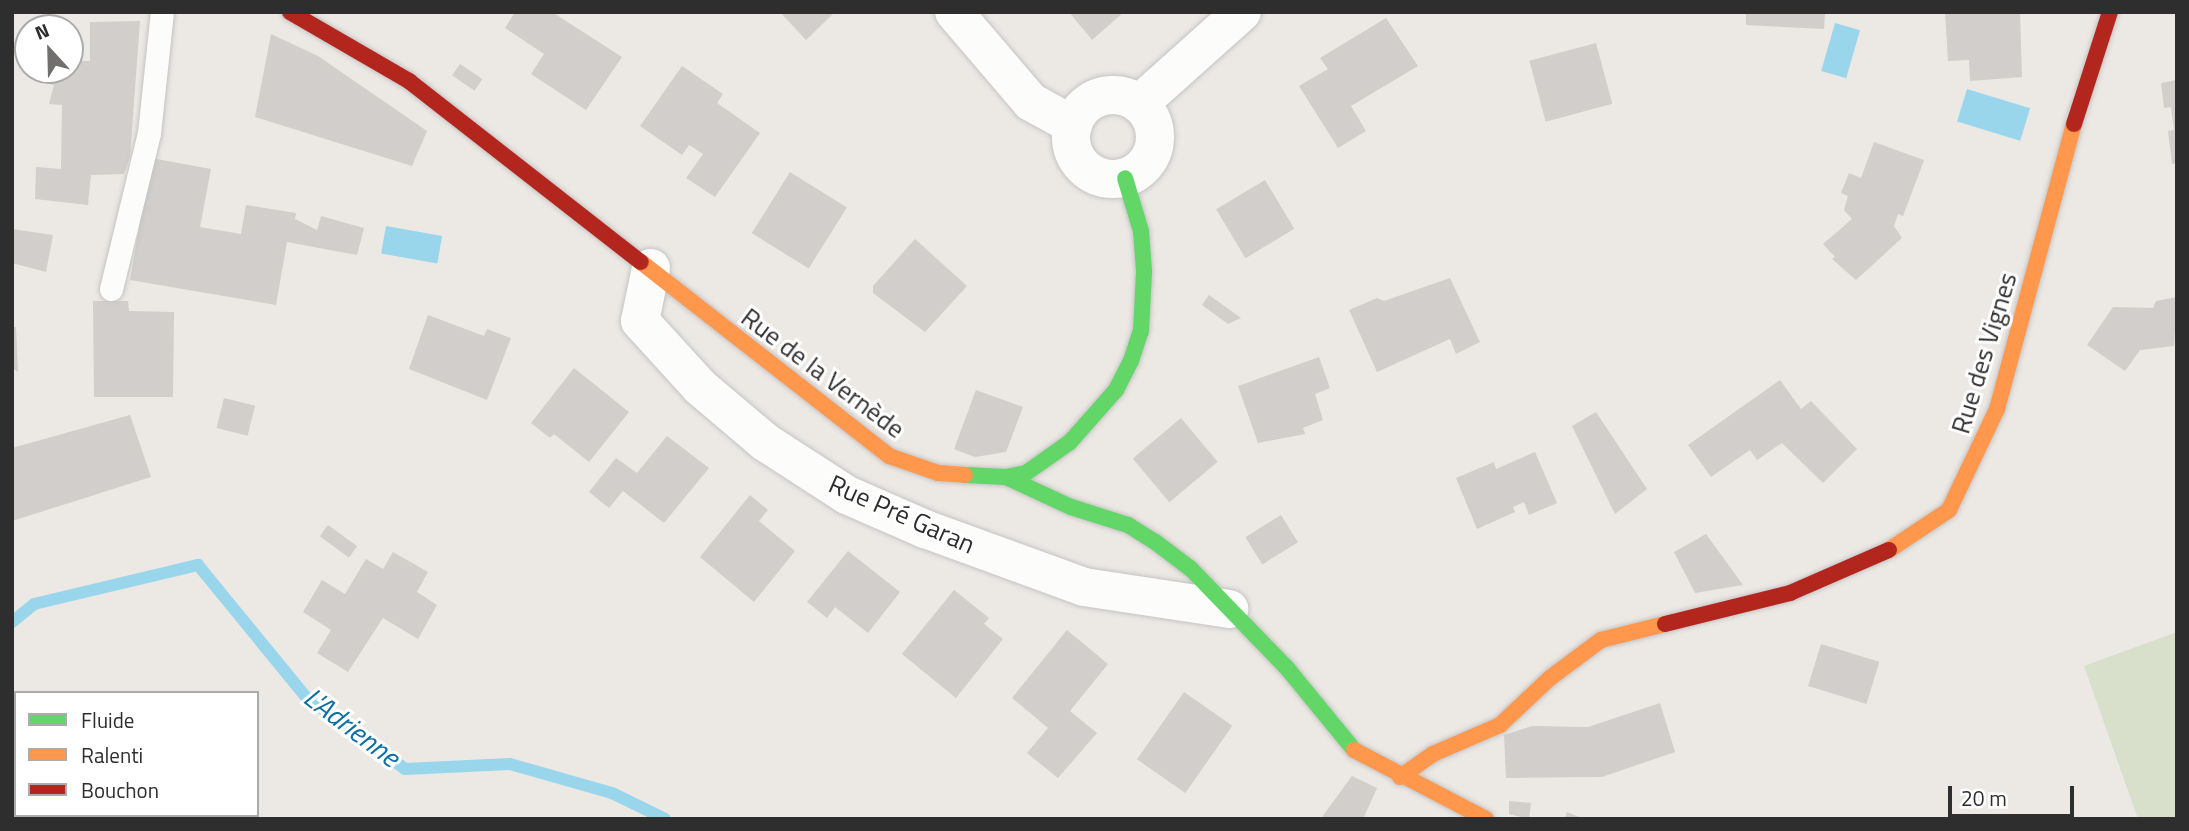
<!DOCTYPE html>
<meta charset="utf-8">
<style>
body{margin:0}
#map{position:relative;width:2189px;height:831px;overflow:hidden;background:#ece8e4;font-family:"Titillium Web",sans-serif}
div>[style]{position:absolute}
.cemetery>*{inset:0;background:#d8e0cc}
.water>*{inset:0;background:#99d6ec;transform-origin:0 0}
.stream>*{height:12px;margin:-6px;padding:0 6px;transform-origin:6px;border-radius:6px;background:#99d6ec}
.building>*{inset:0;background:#d1cecb;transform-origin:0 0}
.roads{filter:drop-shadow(0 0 2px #c5c4c5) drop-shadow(0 0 2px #c5c4c5)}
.lane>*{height:23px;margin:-11.5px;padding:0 11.5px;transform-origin:11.5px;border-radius:11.5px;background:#fcfcfb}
.street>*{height:38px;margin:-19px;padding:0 19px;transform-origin:19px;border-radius:19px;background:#fcfcfb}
.street>.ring{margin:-19px;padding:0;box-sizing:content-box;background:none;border:38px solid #fcfcfb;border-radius:50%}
.fast>*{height:16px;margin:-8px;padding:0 8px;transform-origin:8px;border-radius:8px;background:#63d668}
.slow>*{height:16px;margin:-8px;padding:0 8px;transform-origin:8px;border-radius:8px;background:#ff974d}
.jam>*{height:16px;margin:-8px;padding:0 8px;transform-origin:8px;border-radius:8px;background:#b3261e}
span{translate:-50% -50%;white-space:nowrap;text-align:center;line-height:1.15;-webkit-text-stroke:6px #fff;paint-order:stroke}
.street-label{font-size:26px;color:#2e2e2e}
.water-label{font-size:28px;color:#0d6fa3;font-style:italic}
.frame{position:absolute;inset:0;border:14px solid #2e2e2e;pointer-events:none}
.legend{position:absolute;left:14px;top:691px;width:245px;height:126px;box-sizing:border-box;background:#fff;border:2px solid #ababab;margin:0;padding:9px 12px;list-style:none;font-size:21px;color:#2e2e2e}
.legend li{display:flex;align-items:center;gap:14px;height:35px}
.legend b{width:35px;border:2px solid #ababab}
.north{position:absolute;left:14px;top:14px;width:70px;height:70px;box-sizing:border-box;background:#fff;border:2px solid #ababab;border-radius:50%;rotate:338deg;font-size:19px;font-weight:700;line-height:28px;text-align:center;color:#2e2e2e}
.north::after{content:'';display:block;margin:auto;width:24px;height:32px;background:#706f6e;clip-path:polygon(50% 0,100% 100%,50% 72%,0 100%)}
.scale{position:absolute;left:1948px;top:786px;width:126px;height:32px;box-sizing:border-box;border:4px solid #2e2e2e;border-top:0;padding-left:9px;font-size:21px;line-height:24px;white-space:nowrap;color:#2e2e2e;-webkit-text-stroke:5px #fff;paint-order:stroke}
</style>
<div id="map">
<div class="cemetery">
<div style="clip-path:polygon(2177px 632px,2177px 819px,2138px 819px,2084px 666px)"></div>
</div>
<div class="water">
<div style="left:1835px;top:23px;width:26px;height:50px;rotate:16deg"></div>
<div style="left:1967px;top:89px;width:66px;height:34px;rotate:17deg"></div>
<div style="left:386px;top:226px;width:57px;height:28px;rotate:10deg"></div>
</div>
<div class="stream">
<div style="left:12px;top:622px;width:28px;rotate:-39deg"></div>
<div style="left:34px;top:604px;width:169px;rotate:-13.4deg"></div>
<div style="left:198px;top:565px;width:171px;rotate:50.7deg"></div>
<div style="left:306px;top:697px;width:122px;rotate:36deg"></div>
<div style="left:405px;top:769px;width:105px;rotate:-2.7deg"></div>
<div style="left:510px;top:764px;width:106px;rotate:15.9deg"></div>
<div style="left:612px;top:793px;width:59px;rotate:26.1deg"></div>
</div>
<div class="building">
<div style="clip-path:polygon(515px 12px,552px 12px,622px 57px,586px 110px,531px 74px,544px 54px,505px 28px)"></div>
<div style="clip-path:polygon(780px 12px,835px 12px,806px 40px)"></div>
<div style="clip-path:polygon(1069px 12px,1124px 12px,1092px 40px)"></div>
<div style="clip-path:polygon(1746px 12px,1825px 12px,1824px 29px,1746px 25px)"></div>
<div style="clip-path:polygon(1945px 12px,2020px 12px,2022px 77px,1970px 81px,1969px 60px,1948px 61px)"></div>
<div style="clip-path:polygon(1386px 18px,1418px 66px,1351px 106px,1366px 131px,1338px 148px,1299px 86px,1328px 69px,1320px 58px)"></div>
<div style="clip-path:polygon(140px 21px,130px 157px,124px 174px,91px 175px,88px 205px,35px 199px,36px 167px,61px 169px,62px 105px,49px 104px,54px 85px,45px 83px,46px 70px,73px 71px,72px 61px,90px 61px,90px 22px)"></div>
<div style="clip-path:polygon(271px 34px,318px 56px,427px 131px,412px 166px,255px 117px)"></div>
<div style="left:1596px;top:43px;width:63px;height:69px;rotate:75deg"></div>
<div style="left:460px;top:64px;width:27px;height:14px;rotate:34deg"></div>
<div style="clip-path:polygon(682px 66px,723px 94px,717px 103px,760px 133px,715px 197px,686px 178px,703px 154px,689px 145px,682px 155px,640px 126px)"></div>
<div style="clip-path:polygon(2177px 80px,2177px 163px,2172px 164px,2168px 131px,2174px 130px,2171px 107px,2164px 108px,2161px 83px)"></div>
<div style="clip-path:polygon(1874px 142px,1924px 160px,1903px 216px,1898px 214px,1894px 226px,1902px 238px,1856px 280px,1832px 259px,1835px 257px,1823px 244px,1852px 219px,1844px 210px,1848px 196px,1841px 193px,1849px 173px,1861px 178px)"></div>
<div style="clip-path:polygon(151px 158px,211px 169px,200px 227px,241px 234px,246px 205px,296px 213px,295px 219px,317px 230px,321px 216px,364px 228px,357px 255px,287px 242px,276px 305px,130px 280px)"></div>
<div style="left:790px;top:172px;width:67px;height:72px;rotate:32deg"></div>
<div style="left:1265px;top:180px;width:57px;height:57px;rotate:59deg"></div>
<div style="clip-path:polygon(12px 229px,53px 235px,46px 272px,12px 263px)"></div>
<div style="clip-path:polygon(915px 239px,967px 286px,925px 332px,873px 293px,873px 286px)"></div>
<div style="clip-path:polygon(1450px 278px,1480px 342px,1456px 354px,1450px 339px,1377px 372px,1349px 310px,1377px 298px,1384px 301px)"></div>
<div style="clip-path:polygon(1209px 295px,1241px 318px,1228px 324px,1202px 305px)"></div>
<div style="clip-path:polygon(2177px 297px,2174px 346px,2140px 350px,2125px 371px,2087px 345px,2113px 307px,2153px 308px,2156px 301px)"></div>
<div style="clip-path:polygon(93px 301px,128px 301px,129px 311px,174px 312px,173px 397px,94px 397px)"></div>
<div style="clip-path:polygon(428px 315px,484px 336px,487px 329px,511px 338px,487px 400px,409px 369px)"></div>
<div style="clip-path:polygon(12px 327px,16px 327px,18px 372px,12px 368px)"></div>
<div style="clip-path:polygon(1319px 357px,1330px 388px,1315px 394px,1323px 420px,1303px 428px,1305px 434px,1258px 443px,1238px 386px)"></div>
<div style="clip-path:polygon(574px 368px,629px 412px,589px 462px,554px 434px,550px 438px,531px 423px)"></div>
<div style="clip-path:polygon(1780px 380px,1801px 409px,1811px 401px,1857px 449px,1823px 483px,1782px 443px,1757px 460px,1750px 450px,1711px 477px,1688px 445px)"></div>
<div style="clip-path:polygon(976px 390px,1023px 407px,1006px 452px,975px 457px,954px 449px)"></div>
<div style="left:224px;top:398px;width:32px;height:31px;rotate:14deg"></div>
<div style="clip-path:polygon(1596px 412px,1647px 489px,1615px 514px,1572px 426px)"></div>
<div style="clip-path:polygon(130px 415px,151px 477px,12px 521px,12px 448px)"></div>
<div style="left:1181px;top:418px;width:57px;height:63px;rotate:50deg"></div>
<div style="clip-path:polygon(667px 436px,709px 468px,664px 523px,623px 491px,609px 508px,589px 492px,616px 458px,637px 473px)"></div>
<div style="clip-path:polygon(1535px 452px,1557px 503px,1529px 515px,1524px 502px,1513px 507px,1515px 512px,1477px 529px,1456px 478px,1494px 462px,1496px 469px)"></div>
<div style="clip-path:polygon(750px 495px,768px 510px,759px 521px,795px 551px,754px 602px,700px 557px)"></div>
<div style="left:1281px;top:515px;width:32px;height:42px;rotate:58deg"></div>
<div style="left:328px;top:525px;width:36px;height:14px;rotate:36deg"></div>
<div style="clip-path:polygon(1706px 534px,1743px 585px,1695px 593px,1674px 552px)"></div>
<div style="clip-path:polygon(848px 551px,900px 592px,868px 633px,835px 607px,827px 618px,807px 602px)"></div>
<div style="clip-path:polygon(393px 552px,428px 572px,417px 592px,437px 605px,418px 639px,383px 618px,348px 672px,317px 653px,331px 630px,303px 612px,322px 580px,345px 594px,366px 559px,383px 569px)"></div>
<div style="clip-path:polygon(954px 590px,989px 618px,984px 624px,1003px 639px,956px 698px,902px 654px)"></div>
<div style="clip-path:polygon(1067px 630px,1108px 664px,1070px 711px,1097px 733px,1058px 778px,1027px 753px,1048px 728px,1012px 698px)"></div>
<div style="left:1821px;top:644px;width:61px;height:44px;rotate:17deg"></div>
<div style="left:1184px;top:692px;width:59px;height:82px;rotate:35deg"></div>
<div style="clip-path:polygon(1660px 703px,1675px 752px,1602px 777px,1506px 778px,1504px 735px,1532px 726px,1588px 727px)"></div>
<div style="clip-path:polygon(1352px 776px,1377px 788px,1363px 819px,1322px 817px)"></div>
<div style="clip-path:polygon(1509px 801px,1531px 803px,1529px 819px,1509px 814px)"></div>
<div style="clip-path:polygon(1567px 812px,1584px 819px,1565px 819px)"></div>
</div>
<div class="roads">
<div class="lane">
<div style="left:111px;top:289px;width:161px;rotate:-76.3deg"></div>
<div style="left:149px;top:133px;width:122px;rotate:-83.9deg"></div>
</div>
<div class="street">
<div style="left:954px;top:12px;width:118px;rotate:49.5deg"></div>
<div style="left:1031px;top:102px;width:48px;rotate:28.7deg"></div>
<div class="ring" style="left:1071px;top:95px;width:46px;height:46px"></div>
<div style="left:1139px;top:104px;width:138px;rotate:-41.8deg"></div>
<div style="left:651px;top:268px;width:54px;rotate:101.7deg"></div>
<div style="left:640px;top:321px;width:89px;rotate:47.7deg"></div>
<div style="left:700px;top:387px;width:85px;rotate:40.2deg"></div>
<div style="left:765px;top:442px;width:98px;rotate:32.9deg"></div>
<div style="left:847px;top:495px;width:85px;rotate:23.6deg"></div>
<div style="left:925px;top:529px;width:169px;rotate:20deg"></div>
<div style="left:1084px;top:587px;width:147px;rotate:8.6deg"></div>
</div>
<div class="fast">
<div style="left:965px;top:475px;width:41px;rotate:2.8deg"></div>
<div style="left:1006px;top:477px;width:72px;rotate:24.8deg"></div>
<div style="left:1071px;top:507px;width:60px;rotate:17.5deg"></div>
<div style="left:1128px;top:525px;width:31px;rotate:32deg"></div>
<div style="left:1154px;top:541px;width:46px;rotate:37.1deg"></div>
<div style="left:1191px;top:569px;width:138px;rotate:45.9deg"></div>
<div style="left:1287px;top:668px;width:106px;rotate:50.7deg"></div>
<div style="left:1006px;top:477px;width:20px;rotate:-11deg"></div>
<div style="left:1026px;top:473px;width:54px;rotate:-35.2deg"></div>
<div style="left:1070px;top:442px;width:69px;rotate:-48.5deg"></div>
<div style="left:1116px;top:390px;width:33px;rotate:-63deg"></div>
<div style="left:1131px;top:361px;width:32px;rotate:-72deg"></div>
<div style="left:1141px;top:331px;width:60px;rotate:-87.1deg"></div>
<div style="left:1144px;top:271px;width:40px;rotate:-94.3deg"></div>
<div style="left:1141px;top:231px;width:55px;rotate:-106.8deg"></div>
</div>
<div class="slow">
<div style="left:641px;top:262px;width:315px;rotate:38deg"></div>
<div style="left:889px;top:456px;width:52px;rotate:19.1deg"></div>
<div style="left:938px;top:473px;width:27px;rotate:4deg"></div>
<div style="left:1889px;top:550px;width:72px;rotate:-33.7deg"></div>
<div style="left:1949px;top:510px;width:112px;rotate:-64.6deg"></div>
<div style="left:1997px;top:409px;width:295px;rotate:-74.9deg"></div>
<div style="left:1354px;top:750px;width:149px;rotate:27.6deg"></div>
<div style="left:1400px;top:777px;width:40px;rotate:-34.9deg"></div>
<div style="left:1433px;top:754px;width:73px;rotate:-23.4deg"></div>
<div style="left:1500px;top:725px;width:69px;rotate:-43.2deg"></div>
<div style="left:1550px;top:678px;width:64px;rotate:-36.7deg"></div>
<div style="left:1601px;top:640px;width:66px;rotate:-14deg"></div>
</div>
<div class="jam">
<div style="left:290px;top:12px;width:138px;rotate:30.1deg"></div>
<div style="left:409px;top:81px;width:294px;rotate:38deg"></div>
<div style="left:2074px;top:124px;width:118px;rotate:-72.2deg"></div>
<div style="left:1665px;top:624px;width:129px;rotate:-13.9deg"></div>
<div style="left:1790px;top:593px;width:108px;rotate:-23.5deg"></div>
</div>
</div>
<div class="street-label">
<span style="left:1984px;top:353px;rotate:-73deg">Rue des Vignes</span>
<span style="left:823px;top:373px;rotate:37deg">Rue de la Vernède</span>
<span style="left:902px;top:514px;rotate:24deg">Rue Pré Garan</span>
</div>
<div class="water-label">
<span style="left:352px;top:727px;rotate:37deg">L'Adrienne</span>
</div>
<div class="frame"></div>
<ul class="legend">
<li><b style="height:9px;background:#63d668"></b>Fluide</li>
<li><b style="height:9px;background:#ff974d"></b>Ralenti</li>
<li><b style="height:9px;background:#b3261e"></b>Bouchon</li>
</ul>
<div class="north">N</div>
<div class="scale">20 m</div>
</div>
